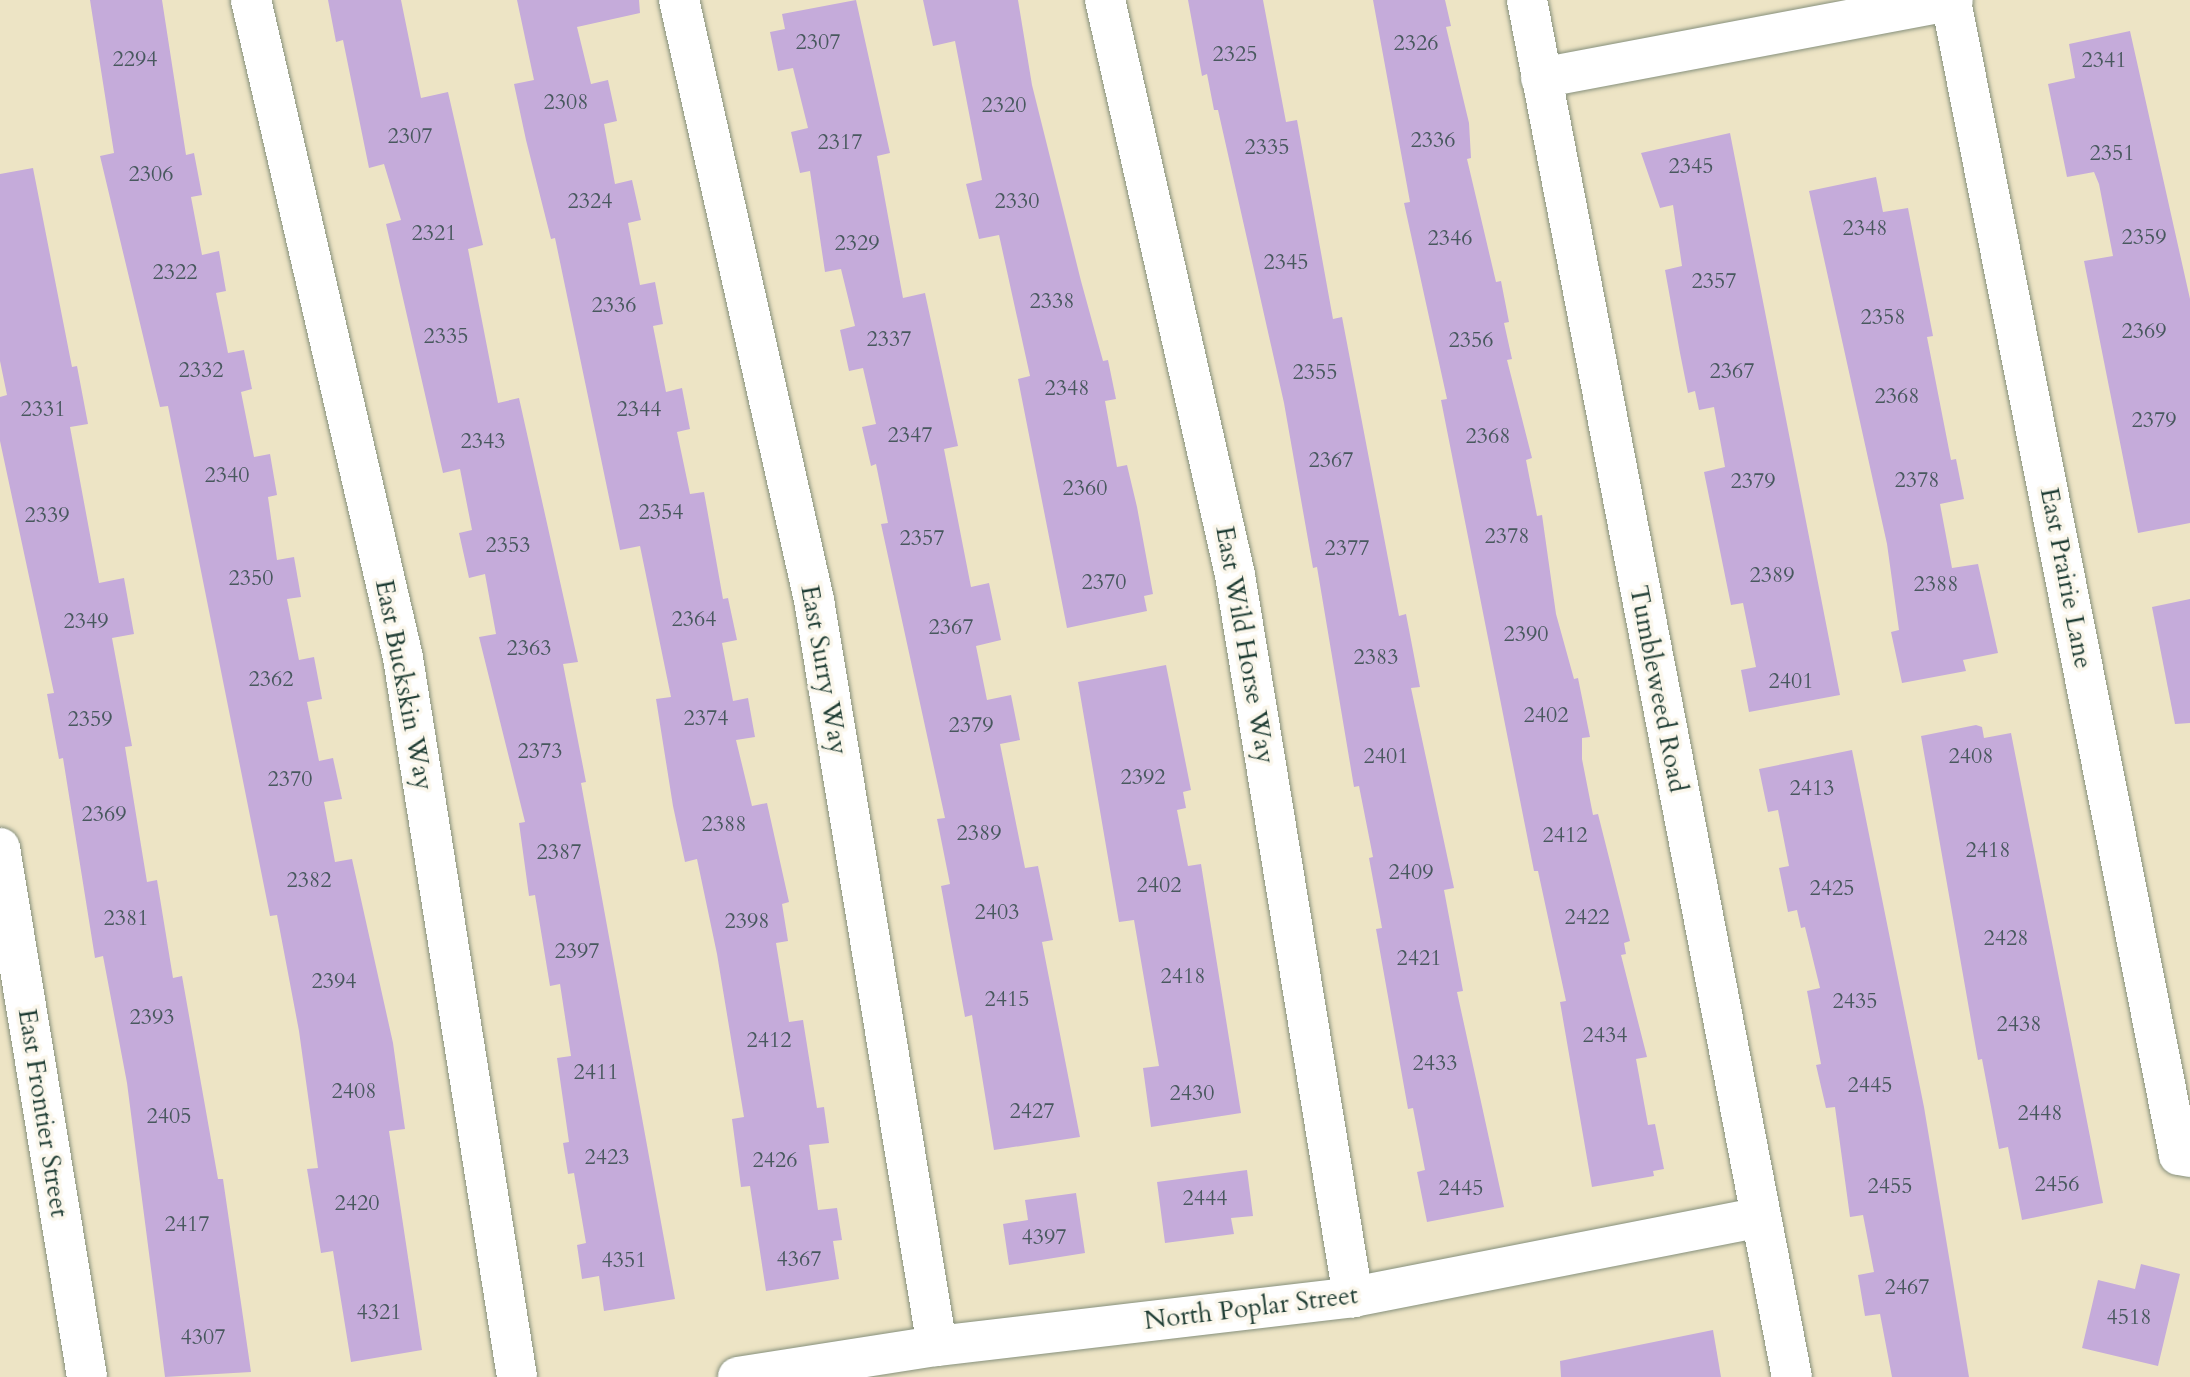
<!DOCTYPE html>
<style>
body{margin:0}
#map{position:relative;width:2190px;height:1377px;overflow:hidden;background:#ede4c5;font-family:Cardo,serif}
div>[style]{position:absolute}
.building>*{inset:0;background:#c5abda}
.roads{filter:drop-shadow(0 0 2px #86907c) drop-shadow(0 0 2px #86907c)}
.minor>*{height:40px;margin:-20px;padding:0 20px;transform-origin:20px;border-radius:20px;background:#fff}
span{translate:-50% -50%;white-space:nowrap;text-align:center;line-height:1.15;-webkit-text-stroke:7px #fbf7ec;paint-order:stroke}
.number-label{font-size:22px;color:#48585e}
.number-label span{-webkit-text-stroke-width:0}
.street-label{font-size:26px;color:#1f3d34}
</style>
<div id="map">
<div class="building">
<div style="clip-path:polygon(90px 0,162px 0,186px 155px,194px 153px,202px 195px,191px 197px,202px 255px,219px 251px,226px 291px,216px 293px,228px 353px,244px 350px,252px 389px,241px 392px,254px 457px,270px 454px,277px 495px,268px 497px,277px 560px,294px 557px,301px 597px,287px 599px,299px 660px,314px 657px,322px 699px,307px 702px,319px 761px,333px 758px,342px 799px,324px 802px,335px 862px,352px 859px,393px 1043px,405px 1129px,389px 1131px,422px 1350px,351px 1362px,333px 1251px,321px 1253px,307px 1169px,318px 1168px,299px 1031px,277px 915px,270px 916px,168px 406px,160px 407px,100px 156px,114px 153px)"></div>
<div style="clip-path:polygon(328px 0,401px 0,421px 98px,448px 92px,483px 245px,468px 249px,498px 403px,519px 398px,578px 662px,563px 664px,586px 782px,581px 783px,675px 1299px,604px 1311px,599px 1276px,582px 1279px,577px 1245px,586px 1243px,574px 1173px,568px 1174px,563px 1143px,569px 1142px,557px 1058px,571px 1056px,560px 984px,550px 986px,535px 895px,529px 896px,519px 823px,525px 822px,479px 637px,496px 634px,485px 574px,469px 578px,459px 533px,472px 530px,460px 469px,443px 473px,386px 224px,401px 220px,384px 164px,369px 168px,343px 40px,336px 42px)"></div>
<div style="clip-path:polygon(517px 0,639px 0,640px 13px,577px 27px,591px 84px,608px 80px,617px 121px,604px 124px,615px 184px,632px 180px,641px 220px,628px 223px,640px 285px,655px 282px,663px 324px,653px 326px,666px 392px,682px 388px,690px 429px,677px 432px,690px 494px,704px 492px,723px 599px,728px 598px,737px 640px,722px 643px,733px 701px,748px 698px,755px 737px,736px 740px,752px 806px,767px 803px,789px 902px,782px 904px,788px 941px,776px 943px,789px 1022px,803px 1020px,817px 1108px,824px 1107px,829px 1143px,809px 1145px,818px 1210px,837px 1208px,842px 1240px,833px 1241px,839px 1279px,766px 1291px,750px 1186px,741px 1187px,732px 1119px,744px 1117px,717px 954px,697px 859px,685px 862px,673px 806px,656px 699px,671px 697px,640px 546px,620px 550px,555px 238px,551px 239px,526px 140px,514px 84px,534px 80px)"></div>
<div style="clip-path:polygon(856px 0,890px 153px,877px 156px,903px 298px,925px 293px,958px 446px,944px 449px,971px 587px,989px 583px,1001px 640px,976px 646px,987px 700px,1011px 695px,1020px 740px,1000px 744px,1025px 868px,1038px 866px,1053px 940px,1042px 942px,1080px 1137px,994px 1150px,972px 1015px,965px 1017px,941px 886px,950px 884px,937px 819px,945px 818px,881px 524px,888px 523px,876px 464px,871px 466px,862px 427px,876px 424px,863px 368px,849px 371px,840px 330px,855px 326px,841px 269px,825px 272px,810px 171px,800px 173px,791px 132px,808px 128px,793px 68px,778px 71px,770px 32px,785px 29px,782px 14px)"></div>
<div style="clip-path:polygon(923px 0,1018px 0,1032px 85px,1081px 281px,1103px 361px,1108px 360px,1116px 399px,1105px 401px,1117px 467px,1127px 465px,1137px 507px,1153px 594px,1144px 596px,1147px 611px,1067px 628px,1018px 379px,1030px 376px,999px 235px,979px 239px,966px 184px,982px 180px,955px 41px,933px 46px)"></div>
<div style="clip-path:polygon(1188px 0,1263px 0,1286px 122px,1297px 120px,1333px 319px,1342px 317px,1399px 616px,1406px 614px,1420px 687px,1411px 688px,1454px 888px,1444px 890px,1463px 991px,1457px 992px,1504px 1207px,1427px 1222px,1417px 1172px,1425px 1170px,1413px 1108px,1408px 1109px,1376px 929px,1382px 928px,1369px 858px,1373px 857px,1359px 786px,1354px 787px,1317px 567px,1313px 568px,1284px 403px,1218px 110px,1214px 110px,1207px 74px,1202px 76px)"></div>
<div style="clip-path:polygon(1373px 0,1445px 0,1451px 26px,1446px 27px,1469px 123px,1471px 158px,1467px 159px,1496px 282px,1501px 281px,1509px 322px,1504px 323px,1512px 359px,1507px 360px,1532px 458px,1526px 460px,1537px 516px,1542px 515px,1556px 614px,1574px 679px,1578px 678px,1590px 737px,1582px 738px,1582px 759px,1593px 815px,1598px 814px,1630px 941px,1624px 943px,1626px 954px,1621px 955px,1647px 1057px,1636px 1059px,1648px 1125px,1655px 1124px,1664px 1169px,1653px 1171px,1654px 1176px,1592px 1187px,1560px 1002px,1566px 1001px,1538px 871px,1534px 871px,1441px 400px,1447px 399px,1404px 203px,1410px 202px)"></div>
<div style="clip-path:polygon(2130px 31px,2190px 299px,2190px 523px,2138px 533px,2084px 261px,2113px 256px,2099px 184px,2094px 172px,2067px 177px,2048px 84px,2075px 78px,2069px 44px)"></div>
<div style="clip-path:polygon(1730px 133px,1840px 695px,1749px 712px,1741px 670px,1756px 667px,1743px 603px,1731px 605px,1704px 472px,1725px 467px,1714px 407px,1699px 410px,1695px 391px,1688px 393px,1680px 353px,1665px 270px,1682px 266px,1673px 205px,1660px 208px,1641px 153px)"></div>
<div style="clip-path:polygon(33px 168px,72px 367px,77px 366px,88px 424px,70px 427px,99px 583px,124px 578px,134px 634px,112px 638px,132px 746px,125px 747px,147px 882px,157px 880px,173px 978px,182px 976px,218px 1179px,223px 1179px,251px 1372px,165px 1377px,127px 1083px,103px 956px,95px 958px,63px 758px,59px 759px,47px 694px,54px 693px,0 441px,0 397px,7px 395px,0 361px,0 174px)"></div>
<div style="clip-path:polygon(1876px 177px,1883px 212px,1908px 208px,1933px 336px,1927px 337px,1951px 460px,1956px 459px,1964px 499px,1940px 504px,1952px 568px,1978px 564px,1998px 653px,1963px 660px,1966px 671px,1902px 683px,1891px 632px,1899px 630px,1887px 544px,1809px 191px)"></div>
<div style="clip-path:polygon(2190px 599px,2190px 723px,2175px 724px,2152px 607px)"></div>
<div style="clip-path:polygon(1166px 665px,1191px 790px,1183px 792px,1186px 808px,1177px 810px,1188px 866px,1201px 864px,1241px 1113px,1151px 1127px,1143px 1068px,1159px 1066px,1134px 920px,1119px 922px,1078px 682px)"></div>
<div style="clip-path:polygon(1976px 725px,1982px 727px,1984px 738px,2011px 733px,2103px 1203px,2022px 1220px,2008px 1147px,1999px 1149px,1982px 1059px,1978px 1060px,1921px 736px)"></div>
<div style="clip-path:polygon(1852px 750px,1924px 1107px,1969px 1377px,1892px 1377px,1880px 1314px,1865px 1316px,1858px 1275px,1874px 1272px,1863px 1215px,1850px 1217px,1835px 1107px,1826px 1108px,1816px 1065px,1821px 1064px,1807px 991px,1820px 988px,1805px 927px,1801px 928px,1797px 910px,1788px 912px,1779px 868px,1789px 866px,1778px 810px,1768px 812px,1759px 769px)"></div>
<div style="clip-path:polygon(1247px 1170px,1253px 1216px,1231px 1218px,1234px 1234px,1165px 1243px,1157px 1182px)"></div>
<div style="clip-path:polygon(1076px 1193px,1085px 1253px,1009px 1265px,1003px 1224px,1028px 1220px,1025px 1200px)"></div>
<div style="clip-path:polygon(2141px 1264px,2180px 1274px,2158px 1366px,2082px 1348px,2098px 1280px,2135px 1289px)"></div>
<div style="clip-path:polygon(1713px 1330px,1721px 1377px,1561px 1377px,1560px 1361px)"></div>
</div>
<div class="roads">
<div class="minor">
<div style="left:251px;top:0;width:675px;rotate:76.99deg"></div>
<div style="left:403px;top:658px;width:728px;rotate:80.99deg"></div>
<div style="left:679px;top:0;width:615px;rotate:77.32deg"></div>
<div style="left:814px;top:600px;width:756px;rotate:80.64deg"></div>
<div style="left:1105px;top:0;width:590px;rotate:77.26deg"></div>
<div style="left:1235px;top:575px;width:732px;rotate:80.72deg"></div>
<div style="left:1527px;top:0;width:1402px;rotate:79.11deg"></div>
<div style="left:1951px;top:1px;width:1176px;rotate:78.82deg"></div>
<div style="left:2179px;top:1155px;width:11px;rotate:10deg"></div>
<div style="left:1541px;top:78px;width:419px;rotate:-10.7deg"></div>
<div style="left:0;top:848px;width:536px;rotate:80.66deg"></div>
<div style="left:738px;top:1377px;width:201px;rotate:-8.9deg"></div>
<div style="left:937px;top:1346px;width:419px;rotate:-6.7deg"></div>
<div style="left:1353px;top:1297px;width:415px;rotate:-11.1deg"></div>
</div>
</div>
<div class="number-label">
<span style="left:818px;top:43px">2307</span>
<span style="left:1416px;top:44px">2326</span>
<span style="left:1235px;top:55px">2325</span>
<span style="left:135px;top:60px">2294</span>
<span style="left:2104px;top:61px">2341</span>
<span style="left:566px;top:103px">2308</span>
<span style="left:1004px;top:106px">2320</span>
<span style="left:410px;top:137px">2307</span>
<span style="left:1433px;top:141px">2336</span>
<span style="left:840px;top:143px">2317</span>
<span style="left:1267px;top:148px">2335</span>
<span style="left:2112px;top:154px">2351</span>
<span style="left:1691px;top:167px">2345</span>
<span style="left:151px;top:175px">2306</span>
<span style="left:590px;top:202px">2324</span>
<span style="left:1017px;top:202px">2330</span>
<span style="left:1865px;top:229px">2348</span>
<span style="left:434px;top:234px">2321</span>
<span style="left:2144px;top:238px">2359</span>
<span style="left:1450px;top:239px">2346</span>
<span style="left:857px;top:244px">2329</span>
<span style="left:1286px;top:263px">2345</span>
<span style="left:175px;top:273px">2322</span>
<span style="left:1714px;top:282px">2357</span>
<span style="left:1052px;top:302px">2338</span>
<span style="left:614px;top:306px">2336</span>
<span style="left:1883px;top:318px">2358</span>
<span style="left:2144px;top:332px">2369</span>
<span style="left:446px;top:337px">2335</span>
<span style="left:889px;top:340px">2337</span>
<span style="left:1471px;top:341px">2356</span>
<span style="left:201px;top:371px">2332</span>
<span style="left:1732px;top:372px">2367</span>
<span style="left:1315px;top:373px">2355</span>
<span style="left:1067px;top:389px">2348</span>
<span style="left:1897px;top:397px">2368</span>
<span style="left:43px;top:410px">2331</span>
<span style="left:639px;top:410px">2344</span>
<span style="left:2154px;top:421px">2379</span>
<span style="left:910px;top:436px">2347</span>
<span style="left:1488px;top:437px">2368</span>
<span style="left:483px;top:442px">2343</span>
<span style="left:1331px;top:461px">2367</span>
<span style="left:227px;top:476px">2340</span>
<span style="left:1917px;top:481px">2378</span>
<span style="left:1753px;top:482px">2379</span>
<span style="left:1085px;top:489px">2360</span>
<span style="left:661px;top:513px">2354</span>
<span style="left:47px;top:516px">2339</span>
<span style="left:1507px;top:537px">2378</span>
<span style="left:922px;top:539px">2357</span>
<span style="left:508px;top:546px">2353</span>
<span style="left:1347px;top:549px">2377</span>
<span style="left:1772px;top:576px">2389</span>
<span style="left:251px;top:579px">2350</span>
<span style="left:1104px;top:583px">2370</span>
<span style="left:1936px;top:585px">2388</span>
<span style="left:694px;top:620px">2364</span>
<span style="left:86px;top:622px">2349</span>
<span style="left:951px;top:628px">2367</span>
<span style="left:1526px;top:635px">2390</span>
<span style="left:529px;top:649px">2363</span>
<span style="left:1376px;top:658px">2383</span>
<span style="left:271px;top:680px">2362</span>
<span style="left:1791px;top:682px">2401</span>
<span style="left:1546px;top:716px">2402</span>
<span style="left:706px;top:719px">2374</span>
<span style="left:90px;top:720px">2359</span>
<span style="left:971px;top:726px">2379</span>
<span style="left:540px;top:752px">2373</span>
<span style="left:1386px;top:757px">2401</span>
<span style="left:1971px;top:757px">2408</span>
<span style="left:1143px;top:778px">2392</span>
<span style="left:290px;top:780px">2370</span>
<span style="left:1812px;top:789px">2413</span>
<span style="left:104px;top:815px">2369</span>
<span style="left:724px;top:825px">2388</span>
<span style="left:979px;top:834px">2389</span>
<span style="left:1565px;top:836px">2412</span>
<span style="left:1988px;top:851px">2418</span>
<span style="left:559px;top:853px">2387</span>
<span style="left:1411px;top:873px">2409</span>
<span style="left:309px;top:881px">2382</span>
<span style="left:1159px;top:886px">2402</span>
<span style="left:1832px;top:889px">2425</span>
<span style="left:997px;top:913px">2403</span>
<span style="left:1587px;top:918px">2422</span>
<span style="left:126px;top:919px">2381</span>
<span style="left:747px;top:922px">2398</span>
<span style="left:2006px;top:939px">2428</span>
<span style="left:577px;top:952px">2397</span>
<span style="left:1419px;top:959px">2421</span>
<span style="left:1183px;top:977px">2418</span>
<span style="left:334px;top:982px">2394</span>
<span style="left:1007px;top:1000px">2415</span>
<span style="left:1855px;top:1002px">2435</span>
<span style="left:152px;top:1018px">2393</span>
<span style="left:2019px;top:1025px">2438</span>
<span style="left:1605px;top:1036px">2434</span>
<span style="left:769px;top:1041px">2412</span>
<span style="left:1435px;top:1064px">2433</span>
<span style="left:596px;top:1073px">2411</span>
<span style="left:1870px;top:1086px">2445</span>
<span style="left:354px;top:1092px">2408</span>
<span style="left:1192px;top:1094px">2430</span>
<span style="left:1032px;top:1112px">2427</span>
<span style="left:2040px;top:1114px">2448</span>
<span style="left:169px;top:1117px">2405</span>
<span style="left:607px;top:1158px">2423</span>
<span style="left:775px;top:1161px">2426</span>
<span style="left:2057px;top:1185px">2456</span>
<span style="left:1890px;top:1187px">2455</span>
<span style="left:1461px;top:1189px">2445</span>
<span style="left:1205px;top:1199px">2444</span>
<span style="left:357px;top:1204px">2420</span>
<span style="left:187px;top:1225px">2417</span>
<span style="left:1044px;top:1238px">4397</span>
<span style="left:799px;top:1260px">4367</span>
<span style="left:624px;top:1261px">4351</span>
<span style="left:1907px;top:1288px">2467</span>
<span style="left:379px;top:1313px">4321</span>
<span style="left:2129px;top:1318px">4518</span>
<span style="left:203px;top:1338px">4307</span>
</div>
<div class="street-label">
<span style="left:2066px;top:578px;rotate:79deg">East Prairie Lane</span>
<span style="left:1245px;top:645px;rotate:80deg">East Wild Horse Way</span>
<span style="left:824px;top:670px;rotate:80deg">East Surry Way</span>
<span style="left:404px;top:685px;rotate:79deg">East Buckskin Way</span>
<span style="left:1658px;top:689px;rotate:79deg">Tumbleweed Road</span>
<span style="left:43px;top:1113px;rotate:81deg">East Frontier Street</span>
<span style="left:1251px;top:1308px;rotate:-7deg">North Poplar Street</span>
</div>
</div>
